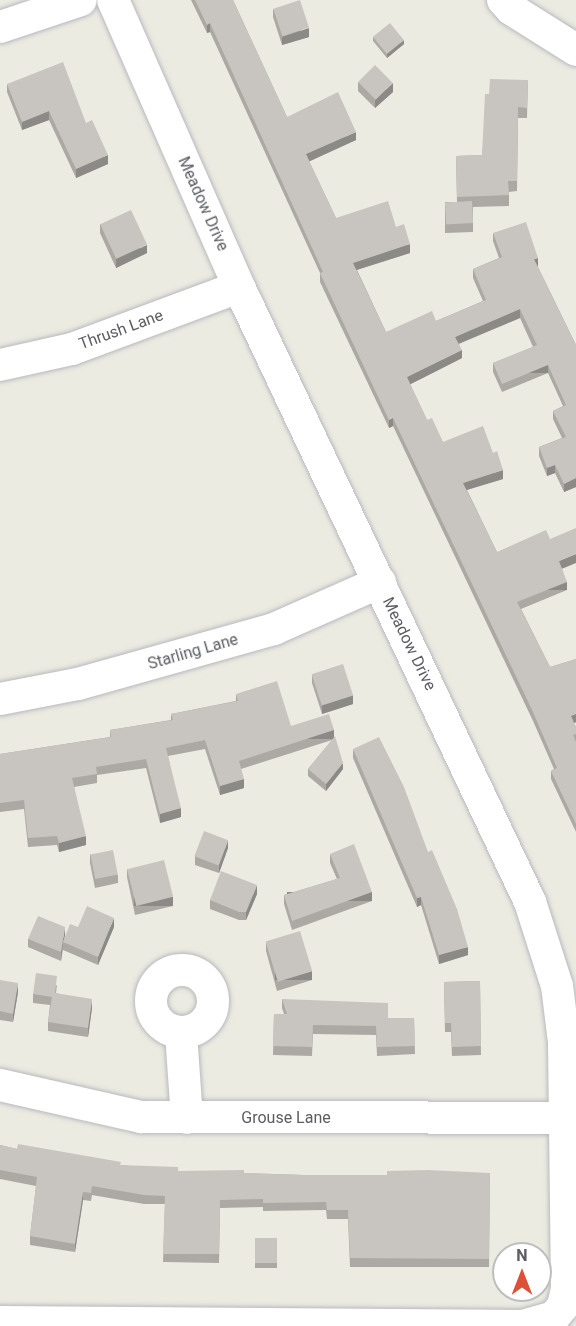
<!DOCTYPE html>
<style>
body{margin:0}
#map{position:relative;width:576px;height:1326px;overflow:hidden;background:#ecebe2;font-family:Roboto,sans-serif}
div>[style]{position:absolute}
.roads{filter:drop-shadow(0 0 2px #b8b9be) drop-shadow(0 0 2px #b8b9be)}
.minor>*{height:32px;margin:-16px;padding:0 16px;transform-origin:16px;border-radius:16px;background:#fff}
.minor>.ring{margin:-16px;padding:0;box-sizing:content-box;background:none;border:32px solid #fff;border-radius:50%}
.wall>*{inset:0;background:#aca9a5;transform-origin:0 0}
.shaded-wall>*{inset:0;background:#8c8a86;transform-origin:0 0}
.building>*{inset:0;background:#c8c5c0;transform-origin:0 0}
span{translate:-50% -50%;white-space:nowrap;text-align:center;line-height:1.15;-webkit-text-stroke:5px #fff;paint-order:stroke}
.street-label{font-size:16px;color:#5b5d62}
.north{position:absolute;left:492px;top:1242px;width:60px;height:60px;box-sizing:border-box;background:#fff;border:2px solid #bdbec0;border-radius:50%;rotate:0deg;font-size:16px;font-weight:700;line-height:24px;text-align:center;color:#5b5d62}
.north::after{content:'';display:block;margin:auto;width:21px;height:27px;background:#dc5239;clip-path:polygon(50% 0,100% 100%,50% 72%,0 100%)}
</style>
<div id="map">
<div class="roads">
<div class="minor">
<div style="left:503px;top:0;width:12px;rotate:48deg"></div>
<div style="left:511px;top:9px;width:77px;rotate:32.2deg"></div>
<div style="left:0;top:27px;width:85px;rotate:-18.4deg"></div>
<div style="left:0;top:365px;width:74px;rotate:-12.5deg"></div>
<div style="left:72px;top:349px;width:178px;rotate:-20.4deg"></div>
<div style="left:0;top:699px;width:79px;rotate:-10.9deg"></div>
<div style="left:78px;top:684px;width:204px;rotate:-15.7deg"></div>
<div style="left:274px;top:629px;width:116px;rotate:-23.9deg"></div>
<div class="ring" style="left:151px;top:970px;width:30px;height:30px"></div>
<div style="left:181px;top:1033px;width:85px;rotate:86deg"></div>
<div style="left:0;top:1085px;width:145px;rotate:12.8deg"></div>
<div style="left:141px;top:1117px;width:435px;rotate:0.1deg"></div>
<div style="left:0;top:1322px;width:523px;rotate:0.44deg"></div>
<div style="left:523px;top:1326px;width:32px;rotate:-16deg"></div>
<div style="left:554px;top:1317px;width:14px;rotate:-51deg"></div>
<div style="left:563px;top:1306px;width:17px;rotate:-77deg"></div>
<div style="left:567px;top:1289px;width:247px;rotate:-90.7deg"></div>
<div style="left:564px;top:1042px;width:56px;rotate:-97.1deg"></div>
<div style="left:557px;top:986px;width:88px;rotate:-107.8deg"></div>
<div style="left:530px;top:902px;width:680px;rotate:-115.32deg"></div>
<div style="left:239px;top:287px;width:313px;rotate:-113.7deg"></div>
</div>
</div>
<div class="wall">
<div style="clip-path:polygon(191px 0,233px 0,287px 117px,356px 140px,309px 161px,336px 218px,396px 227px,410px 253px,357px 270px,386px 332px,436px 321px,483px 301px,473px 278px,473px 269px,499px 258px,493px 241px,493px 233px,538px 266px,538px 267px,576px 345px,576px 487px,564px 492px,555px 473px,547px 476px,539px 456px,539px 447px,562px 438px,553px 419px,553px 411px,563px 406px,548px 373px,502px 392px,493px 372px,493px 363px,533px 347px,520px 318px,459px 344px,462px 358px,410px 384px,427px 420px,443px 442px,503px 479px,467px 490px,497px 552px,562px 569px,567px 590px,521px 609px,550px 667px,576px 659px,576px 722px,574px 723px,576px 727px,576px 832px,551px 779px,551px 771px,554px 769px,533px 721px,393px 426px,389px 428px,320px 282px,320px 273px,210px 32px,207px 33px)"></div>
<div style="clip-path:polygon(273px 9px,309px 37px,282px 45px,273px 17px)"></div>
<div style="clip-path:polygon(373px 37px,404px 44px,387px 58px,373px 41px)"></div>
<div style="clip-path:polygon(528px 80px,527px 118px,518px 118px,517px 191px,509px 192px,509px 206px,473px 207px,473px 232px,445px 233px,445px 202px,457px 202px,456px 156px,482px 155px,489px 94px)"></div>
<div style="clip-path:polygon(358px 82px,393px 92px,375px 108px,358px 91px)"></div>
<div style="clip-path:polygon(7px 84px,86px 123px,108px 164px,76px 178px,49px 120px,22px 130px,7px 92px)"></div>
<div style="clip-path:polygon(100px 224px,147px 253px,116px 268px,100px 233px)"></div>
<div style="clip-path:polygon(312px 674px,353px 704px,322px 714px,312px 683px)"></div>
<div style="clip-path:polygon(236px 694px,291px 726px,334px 738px,343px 769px,326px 791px,308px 776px,308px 769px,332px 740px,241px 769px,244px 788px,220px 795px,205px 749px,168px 756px,181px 817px,160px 823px,146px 768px,97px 775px,97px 783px,74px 787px,86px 845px,59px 852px,57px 845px,28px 847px,24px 809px,0 812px,0 754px,110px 737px,110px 730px,171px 720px,171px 714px,236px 701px)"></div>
<div style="clip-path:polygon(353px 749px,468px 955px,439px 964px,421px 905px,417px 907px,353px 758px)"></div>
<div style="clip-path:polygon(228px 848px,219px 873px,195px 865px,195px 856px)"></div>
<div style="clip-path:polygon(90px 854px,118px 875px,118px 883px,95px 888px,90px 863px)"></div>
<div style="clip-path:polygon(330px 854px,372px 901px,292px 930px,284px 904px,284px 895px,337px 879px,330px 863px)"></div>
<div style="clip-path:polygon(127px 869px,173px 906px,135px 915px,127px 877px)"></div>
<div style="clip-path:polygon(257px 894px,246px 920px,239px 920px,210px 909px,210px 900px)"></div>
<div style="clip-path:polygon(78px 927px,114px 927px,98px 965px,63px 950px,63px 949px,61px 961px,28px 947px,28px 939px,64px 938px)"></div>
<div style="clip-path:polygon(266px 942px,312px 980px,277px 991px,266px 951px)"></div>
<div style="clip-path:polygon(0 980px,18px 992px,13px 1022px,0 1020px)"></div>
<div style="clip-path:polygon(480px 981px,481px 1055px,452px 1056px,451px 1032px,445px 1032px,444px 982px)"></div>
<div style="clip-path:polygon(57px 985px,56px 993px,92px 1008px,88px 1037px,48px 1031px,48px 1022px,50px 1005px,33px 1003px,33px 994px)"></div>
<div style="clip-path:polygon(282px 999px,388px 1018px,414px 1018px,415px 1054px,377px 1056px,376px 1035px,313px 1034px,312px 1056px,273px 1055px,274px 1014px,284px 1014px,282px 1008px)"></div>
<div style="clip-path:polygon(0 1145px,17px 1149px,121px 1165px,178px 1171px,304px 1175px,387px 1175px,490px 1173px,489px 1267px,350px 1267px,348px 1219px,327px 1219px,326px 1210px,263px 1211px,263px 1207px,220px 1208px,219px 1263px,163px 1262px,165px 1204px,144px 1204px,92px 1195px,91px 1201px,83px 1200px,75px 1252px,30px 1245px,30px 1236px,36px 1186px,0 1179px)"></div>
<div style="left:255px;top:1238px;width:22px;height:30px"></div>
</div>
<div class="shaded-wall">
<div style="clip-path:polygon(210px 23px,210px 32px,207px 33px,207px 25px)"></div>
<div style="clip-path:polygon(309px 28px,309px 37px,282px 45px,282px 37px)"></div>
<div style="clip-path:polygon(404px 40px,404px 44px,387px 58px,387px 54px)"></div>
<div style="clip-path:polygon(393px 83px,393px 92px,375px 108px,375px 100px)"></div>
<div style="clip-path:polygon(49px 111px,49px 120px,22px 130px,22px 122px)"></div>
<div style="clip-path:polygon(356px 132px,356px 140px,306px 163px,306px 154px)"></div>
<div style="clip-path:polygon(108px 155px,108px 164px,76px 178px,76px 169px)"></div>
<div style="clip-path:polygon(410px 244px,410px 253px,353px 271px,353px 263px)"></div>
<div style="clip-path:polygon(147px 245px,147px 253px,116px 268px,116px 259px)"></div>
<div style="clip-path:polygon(538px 258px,538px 266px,534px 268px,534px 259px)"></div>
<div style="clip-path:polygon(520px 309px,520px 318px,455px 345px,455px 337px)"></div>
<div style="clip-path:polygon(462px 350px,462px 358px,407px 386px,407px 377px)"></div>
<div style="left:548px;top:365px;width:8px;height:50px;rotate:90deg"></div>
<div style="clip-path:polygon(393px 418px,393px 426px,389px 428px,389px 420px)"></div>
<div style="clip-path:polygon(555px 465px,555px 473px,547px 476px,547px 468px)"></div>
<div style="clip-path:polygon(503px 470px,503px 479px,463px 491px,463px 483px)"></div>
<div style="clip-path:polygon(576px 478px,576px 487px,564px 492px,564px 484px)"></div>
<div style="clip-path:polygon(576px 554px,576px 563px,559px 570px,559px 561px)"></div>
<div style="left:567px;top:582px;width:8px;height:54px;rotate:90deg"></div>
<div style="clip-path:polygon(353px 695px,353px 704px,322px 714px,322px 705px)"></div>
<div style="clip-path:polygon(576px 714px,576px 722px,571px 725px,571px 716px)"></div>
<div style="left:334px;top:730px;width:9px;height:100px;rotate:90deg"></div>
<div style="clip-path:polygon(343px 763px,343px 769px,326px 791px,326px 784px)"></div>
<div style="clip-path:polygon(244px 779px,244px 788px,220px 795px,220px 786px)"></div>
<div style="clip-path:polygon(181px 808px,181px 817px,160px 823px,160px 814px)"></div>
<div style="clip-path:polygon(86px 836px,86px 845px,59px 852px,59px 843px)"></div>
<div style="clip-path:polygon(228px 840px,228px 848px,219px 873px,219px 865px)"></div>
<div style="clip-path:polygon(257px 885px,257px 894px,246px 920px,246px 912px)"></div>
<div style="left:372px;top:892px;width:9px;height:85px;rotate:90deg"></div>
<div style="left:173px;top:897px;width:9px;height:39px;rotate:90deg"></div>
<div style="clip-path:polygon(421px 897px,421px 905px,417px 907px,417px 898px)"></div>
<div style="clip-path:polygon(114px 918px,114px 927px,98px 965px,98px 957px)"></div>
<div style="clip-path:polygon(65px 927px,65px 936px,63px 942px,61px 961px,61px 952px)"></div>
<div style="clip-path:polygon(468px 947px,468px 955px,439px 964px,439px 955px)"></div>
<div style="left:312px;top:971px;width:9px;height:37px;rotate:90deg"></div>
<div style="clip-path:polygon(18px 983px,18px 992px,13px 1022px,13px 1014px)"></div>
<div style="clip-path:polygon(92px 999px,92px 1008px,88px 1037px,88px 1028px)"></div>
<div style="clip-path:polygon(83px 1192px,83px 1200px,75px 1252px,75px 1244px)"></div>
</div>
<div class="building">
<div style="clip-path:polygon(195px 0,233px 0,287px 117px,338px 92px,356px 132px,306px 154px,336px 218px,388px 201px,396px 227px,404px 224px,410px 244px,353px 263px,386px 332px,432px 311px,436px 321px,486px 300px,473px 269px,502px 257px,493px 233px,526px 222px,538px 258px,534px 259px,576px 345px,576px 478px,564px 484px,555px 465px,547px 468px,539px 447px,566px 437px,553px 411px,566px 405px,548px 365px,502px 384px,493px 363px,537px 345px,520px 309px,455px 337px,462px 350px,407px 377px,427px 420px,432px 418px,443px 442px,483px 426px,493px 453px,497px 451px,503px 470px,463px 483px,497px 552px,546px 530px,550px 539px,576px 528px,576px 554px,559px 561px,567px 582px,517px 602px,550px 667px,576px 659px,576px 714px,571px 716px,576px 727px,576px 734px,573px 735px,576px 742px,576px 824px,551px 771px,557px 768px,533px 712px,393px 418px,389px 420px,320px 273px,323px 272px,210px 23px,207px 25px)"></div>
<div style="left:300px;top:0;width:29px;height:28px;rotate:72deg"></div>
<div style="left:390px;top:23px;width:22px;height:22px;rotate:51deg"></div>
<div style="clip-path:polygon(63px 62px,86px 123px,92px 120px,108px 155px,76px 169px,49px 111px,22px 122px,7px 84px)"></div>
<div style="left:375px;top:65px;width:25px;height:24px;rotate:45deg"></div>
<div style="clip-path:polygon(490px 79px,528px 80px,527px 108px,518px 107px,517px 181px,508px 181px,509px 195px,457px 197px,456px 156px,482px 155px,485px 94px,489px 94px)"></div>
<div style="left:472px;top:201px;width:22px;height:27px;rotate:87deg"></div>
<div style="left:131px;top:210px;width:38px;height:34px;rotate:65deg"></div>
<div style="left:343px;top:664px;width:33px;height:33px;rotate:72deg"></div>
<div style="clip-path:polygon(277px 681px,291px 726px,329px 714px,334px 730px,239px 761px,244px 779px,220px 786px,205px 740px,166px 748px,181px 808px,160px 814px,146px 759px,96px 767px,97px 774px,72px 778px,86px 836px,59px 843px,57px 836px,28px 838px,24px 800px,0 803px,0 754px,111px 737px,110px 730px,173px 720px,171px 714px,238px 701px,236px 694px)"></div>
<div style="clip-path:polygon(335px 736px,343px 763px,326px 784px,308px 769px)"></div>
<div style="clip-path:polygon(379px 737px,404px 787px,428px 852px,432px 850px,457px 909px,468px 947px,439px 955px,421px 897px,417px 898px,353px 749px)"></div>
<div style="left:204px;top:831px;width:26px;height:27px;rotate:21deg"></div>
<div style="clip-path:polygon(354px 844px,372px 892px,292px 921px,284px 895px,340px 878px,330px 854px)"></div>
<div style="left:113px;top:850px;width:25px;height:23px;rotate:79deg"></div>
<div style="left:164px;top:860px;width:38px;height:38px;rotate:76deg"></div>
<div style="clip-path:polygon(221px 871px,257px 885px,246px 912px,239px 912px,210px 900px)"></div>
<div style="clip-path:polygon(87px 906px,114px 918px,98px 957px,63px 942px,70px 924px,78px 927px)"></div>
<div style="clip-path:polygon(38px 916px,65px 927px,61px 952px,28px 939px)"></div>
<div style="left:300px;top:931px;width:42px;height:36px;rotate:73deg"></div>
<div style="clip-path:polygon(36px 973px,57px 976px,55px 993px,92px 999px,88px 1028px,48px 1022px,52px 997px,33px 994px)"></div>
<div style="clip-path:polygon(0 980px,18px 983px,13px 1014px,0 1011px)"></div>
<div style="clip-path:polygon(480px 981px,481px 1046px,452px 1047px,451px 1023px,445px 1023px,444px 982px)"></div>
<div style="clip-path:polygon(282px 999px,388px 1003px,388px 1018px,414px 1018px,415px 1046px,377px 1047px,376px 1026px,313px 1025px,312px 1047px,273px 1046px,274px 1014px,287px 1014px)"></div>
<div style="clip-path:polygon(18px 1144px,121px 1162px,120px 1165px,178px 1167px,178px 1171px,244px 1170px,244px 1173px,304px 1175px,387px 1175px,387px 1171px,428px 1170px,490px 1173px,489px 1259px,350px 1258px,348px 1210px,327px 1210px,326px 1202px,263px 1203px,263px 1199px,220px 1200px,219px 1254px,163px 1254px,165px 1196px,144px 1195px,92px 1186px,91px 1193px,83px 1192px,75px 1244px,30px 1236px,37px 1177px,0 1170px,0 1145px,17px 1149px)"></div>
<div style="left:255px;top:1238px;width:22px;height:25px"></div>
</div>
<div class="street-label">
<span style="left:203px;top:204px;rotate:66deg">Meadow Drive</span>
<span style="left:121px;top:330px;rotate:-20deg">Thrush Lane</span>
<span style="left:409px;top:644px;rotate:64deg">Meadow Drive</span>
<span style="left:193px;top:652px;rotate:-16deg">Starling Lane</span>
<span style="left:286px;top:1118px">Grouse Lane</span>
</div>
<div class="north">N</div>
</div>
